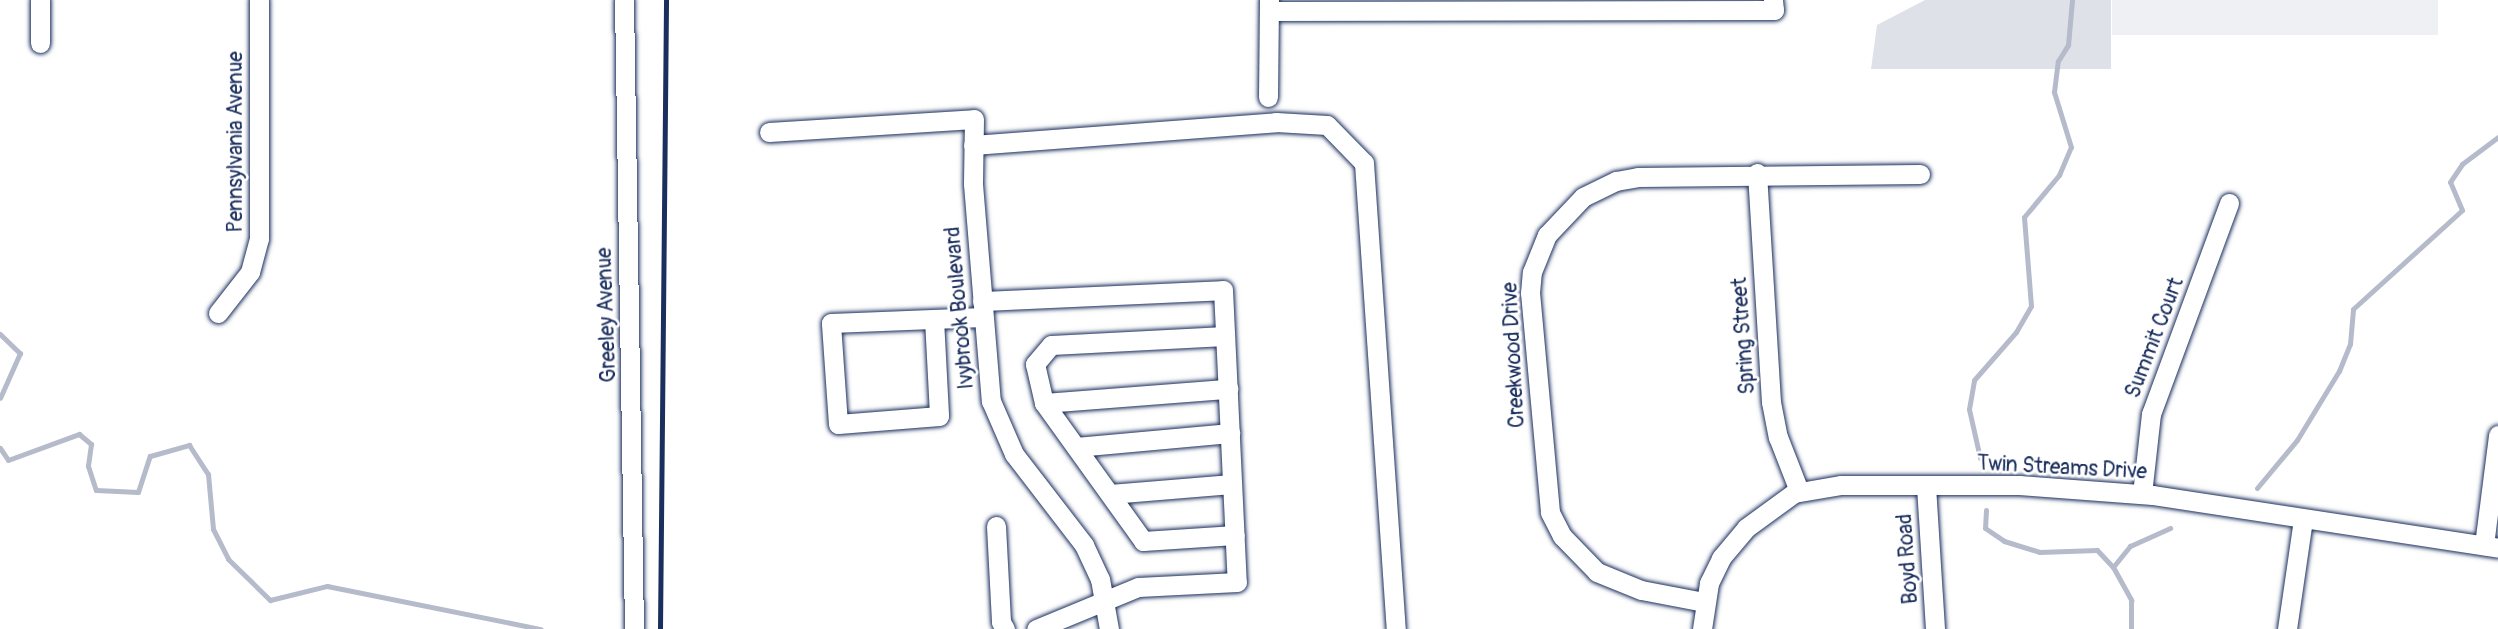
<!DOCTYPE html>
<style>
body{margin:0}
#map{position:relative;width:2498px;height:629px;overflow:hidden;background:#fff;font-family:Pangolin,sans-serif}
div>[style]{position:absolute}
.built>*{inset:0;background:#eff0f4;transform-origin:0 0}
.green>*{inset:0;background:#dee1e7}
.stream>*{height:5px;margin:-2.5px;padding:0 2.5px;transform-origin:2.5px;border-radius:2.5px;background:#b5bbca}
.roads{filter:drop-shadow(0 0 2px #1b2f5e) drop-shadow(0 0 2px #1b2f5e)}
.minor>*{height:19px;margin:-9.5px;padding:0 9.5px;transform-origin:9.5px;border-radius:9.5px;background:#fff}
.rail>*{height:5px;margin:-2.5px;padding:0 2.5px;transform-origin:2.5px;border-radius:2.5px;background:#1b2f5e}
span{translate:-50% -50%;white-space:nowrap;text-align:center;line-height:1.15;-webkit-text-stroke:5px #fff;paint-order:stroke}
.street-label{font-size:21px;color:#1b2f5e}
</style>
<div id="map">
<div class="built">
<div style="left:2112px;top:0;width:326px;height:35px"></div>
</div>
<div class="green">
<div style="clip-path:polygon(1925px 0,2111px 0,2111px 69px,1871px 69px,1877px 25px)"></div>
</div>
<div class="stream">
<div style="left:0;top:334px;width:28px;rotate:44deg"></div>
<div style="left:20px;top:353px;width:49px;rotate:114deg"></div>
<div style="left:0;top:448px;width:14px;rotate:56deg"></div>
<div style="left:8px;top:460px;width:76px;rotate:-20.1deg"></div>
<div style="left:79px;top:434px;width:16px;rotate:40deg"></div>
<div style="left:91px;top:444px;width:22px;rotate:98deg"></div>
<div style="left:88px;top:466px;width:25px;rotate:72deg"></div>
<div style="left:96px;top:490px;width:42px;rotate:2.7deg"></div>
<div style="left:138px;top:492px;width:38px;rotate:-72deg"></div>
<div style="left:150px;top:456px;width:41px;rotate:-15.8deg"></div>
<div style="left:189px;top:445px;width:35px;rotate:57deg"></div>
<div style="left:208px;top:474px;width:55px;rotate:84.8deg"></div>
<div style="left:213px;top:529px;width:34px;rotate:63deg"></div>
<div style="left:228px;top:559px;width:59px;rotate:44.3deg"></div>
<div style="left:270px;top:600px;width:59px;rotate:-13.8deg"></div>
<div style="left:327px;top:586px;width:218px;rotate:11.4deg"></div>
<div style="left:1980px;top:458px;width:50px;rotate:-102.7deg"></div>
<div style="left:1969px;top:409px;width:29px;rotate:-80deg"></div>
<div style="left:1974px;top:380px;width:64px;rotate:-48.8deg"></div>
<div style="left:2016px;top:332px;width:30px;rotate:-60deg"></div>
<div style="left:2031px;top:306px;width:89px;rotate:-94.5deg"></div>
<div style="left:2024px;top:217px;width:55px;rotate:-50.2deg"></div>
<div style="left:2059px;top:175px;width:30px;rotate:-67deg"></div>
<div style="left:2071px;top:147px;width:58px;rotate:-107.2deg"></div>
<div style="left:2054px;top:92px;width:31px;rotate:-83deg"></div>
<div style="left:2058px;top:61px;width:19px;rotate:-58deg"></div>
<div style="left:2068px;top:45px;width:45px;rotate:-84.9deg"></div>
<div style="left:2257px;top:488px;width:62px;rotate:-50.2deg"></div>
<div style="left:2297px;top:440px;width:81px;rotate:-58.7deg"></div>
<div style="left:2339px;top:371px;width:29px;rotate:-68deg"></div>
<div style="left:2350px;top:344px;width:35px;rotate:-85deg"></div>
<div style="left:2353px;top:309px;width:147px;rotate:-42.2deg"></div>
<div style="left:2462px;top:210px;width:30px;rotate:-113deg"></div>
<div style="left:2450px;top:182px;width:22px;rotate:-56deg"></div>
<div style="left:2462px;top:164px;width:45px;rotate:-36.9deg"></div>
<div style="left:1986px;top:510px;width:18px;rotate:93deg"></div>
<div style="left:1985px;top:528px;width:23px;rotate:34deg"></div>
<div style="left:2004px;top:541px;width:37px;rotate:17deg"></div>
<div style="left:2039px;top:552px;width:58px;rotate:-2deg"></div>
<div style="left:2097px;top:550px;width:23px;rotate:47deg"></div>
<div style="left:2113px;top:567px;width:38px;rotate:61deg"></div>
<div style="left:2131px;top:600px;width:29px;rotate:90deg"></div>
<div style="left:2113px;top:567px;width:27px;rotate:-51deg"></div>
<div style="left:2130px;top:546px;width:44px;rotate:-24.2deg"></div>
</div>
<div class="roads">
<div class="minor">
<div style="left:40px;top:0;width:43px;rotate:90deg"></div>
<div style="left:624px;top:0;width:629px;rotate:89.09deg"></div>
<div style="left:1269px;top:11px;width:505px;rotate:-0.11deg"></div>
<div style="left:1774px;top:10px;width:10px;rotate:-96deg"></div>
<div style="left:1268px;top:97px;width:97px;rotate:-89.4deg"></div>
<div style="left:769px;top:132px;width:205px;rotate:-3.6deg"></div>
<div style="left:974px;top:119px;width:65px;rotate:90.9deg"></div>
<div style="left:973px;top:184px;width:218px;rotate:85.3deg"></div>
<div style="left:991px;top:401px;width:58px;rotate:66.5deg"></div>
<div style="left:1014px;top:454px;width:115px;rotate:52.4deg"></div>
<div style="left:1084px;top:545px;width:38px;rotate:65deg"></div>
<div style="left:1100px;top:579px;width:51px;rotate:79.8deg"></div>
<div style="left:973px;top:145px;width:304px;rotate:-4.3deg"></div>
<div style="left:1276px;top:122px;width:51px;rotate:3.4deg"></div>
<div style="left:1327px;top:125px;width:53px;rotate:45.8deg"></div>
<div style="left:1364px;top:163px;width:467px;rotate:86.1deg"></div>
<div style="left:1757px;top:173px;width:229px;rotate:86.5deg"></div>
<div style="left:1771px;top:402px;width:36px;rotate:79deg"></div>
<div style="left:1778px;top:437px;width:58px;rotate:68.7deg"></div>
<div style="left:982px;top:301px;width:241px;rotate:-2.6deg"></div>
<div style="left:1223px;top:290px;width:292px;rotate:87.3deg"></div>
<div style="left:1237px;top:582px;width:99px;rotate:177.1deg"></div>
<div style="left:1138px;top:587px;width:110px;rotate:157.6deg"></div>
<div style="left:218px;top:313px;width:52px;rotate:-52deg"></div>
<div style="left:250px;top:272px;width:34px;rotate:-75deg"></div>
<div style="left:259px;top:239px;width:239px;rotate:-90deg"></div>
<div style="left:934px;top:319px;width:97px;rotate:87deg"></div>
<div style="left:939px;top:416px;width:101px;rotate:175.5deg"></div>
<div style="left:838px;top:424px;width:101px;rotate:-94deg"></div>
<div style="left:831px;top:323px;width:152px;rotate:-2.3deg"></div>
<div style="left:1225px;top:336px;width:174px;rotate:177deg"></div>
<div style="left:1051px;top:345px;width:25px;rotate:130deg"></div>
<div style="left:1035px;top:364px;width:40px;rotate:77deg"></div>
<div style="left:1044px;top:403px;width:170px;rotate:54.3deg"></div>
<div style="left:1143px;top:541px;width:92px;rotate:-3.7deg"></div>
<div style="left:1044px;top:403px;width:185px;rotate:-4.4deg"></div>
<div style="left:1076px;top:447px;width:155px;rotate:-5.2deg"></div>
<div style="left:1926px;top:486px;width:143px;rotate:86.4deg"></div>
<div style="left:1110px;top:494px;width:122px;rotate:-4.7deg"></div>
<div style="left:2142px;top:494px;width:81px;rotate:-83.6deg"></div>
<div style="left:2151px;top:414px;width:225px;rotate:-69.7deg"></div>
<div style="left:996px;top:526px;width:96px;rotate:87deg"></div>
<div style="left:1001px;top:622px;width:8px;rotate:60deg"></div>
<div style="left:2484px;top:545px;width:111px;rotate:-82.7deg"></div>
<div style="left:1704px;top:602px;width:64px;rotate:-169.2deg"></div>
<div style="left:1641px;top:590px;width:48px;rotate:-157.8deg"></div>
<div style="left:1597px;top:572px;width:50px;rotate:-134.2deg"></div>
<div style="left:1562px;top:536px;width:27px;rotate:-117deg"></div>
<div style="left:1550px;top:512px;width:220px;rotate:-95.2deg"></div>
<div style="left:1530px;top:293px;width:21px;rotate:-85deg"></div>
<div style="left:1532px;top:272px;width:40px;rotate:-68deg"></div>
<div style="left:1547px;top:235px;width:52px;rotate:-46.5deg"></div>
<div style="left:1583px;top:197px;width:37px;rotate:-26deg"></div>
<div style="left:1616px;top:181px;width:22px;rotate:-10deg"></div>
<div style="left:1638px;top:177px;width:282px;rotate:-0.6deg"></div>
<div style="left:1702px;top:629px;width:47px;rotate:-81.3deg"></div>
<div style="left:1709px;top:583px;width:28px;rotate:-64deg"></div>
<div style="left:1721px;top:558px;width:39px;rotate:-50deg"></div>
<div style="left:1746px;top:528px;width:59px;rotate:-36.1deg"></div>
<div style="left:1794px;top:493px;width:48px;rotate:-9.7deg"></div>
<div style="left:1841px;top:485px;width:178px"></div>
<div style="left:2019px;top:485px;width:134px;rotate:4.3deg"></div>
<div style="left:2153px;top:495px;width:349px;rotate:8.7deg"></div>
<div style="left:2287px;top:629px;width:111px;rotate:-81.7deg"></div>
</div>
</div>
<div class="rail">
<div style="left:660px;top:629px;width:629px;rotate:-89.45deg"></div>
</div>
<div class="street-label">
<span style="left:236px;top:142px;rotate:-90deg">Pennsylvania Avenue</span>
<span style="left:960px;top:308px;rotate:-95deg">Ivybrook Boulevard</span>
<span style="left:607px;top:315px;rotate:-92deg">Greeley Avenue</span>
<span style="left:1744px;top:336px;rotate:-94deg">Spring Street</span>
<span style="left:2155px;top:338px;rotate:-69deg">Summit Court</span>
<span style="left:1514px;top:355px;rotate:-93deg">Creekwood Drive</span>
<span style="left:2062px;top:468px;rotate:3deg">Twin Streams Drive</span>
<span style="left:1908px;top:559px;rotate:-94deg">Boyd Road</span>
</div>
</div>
